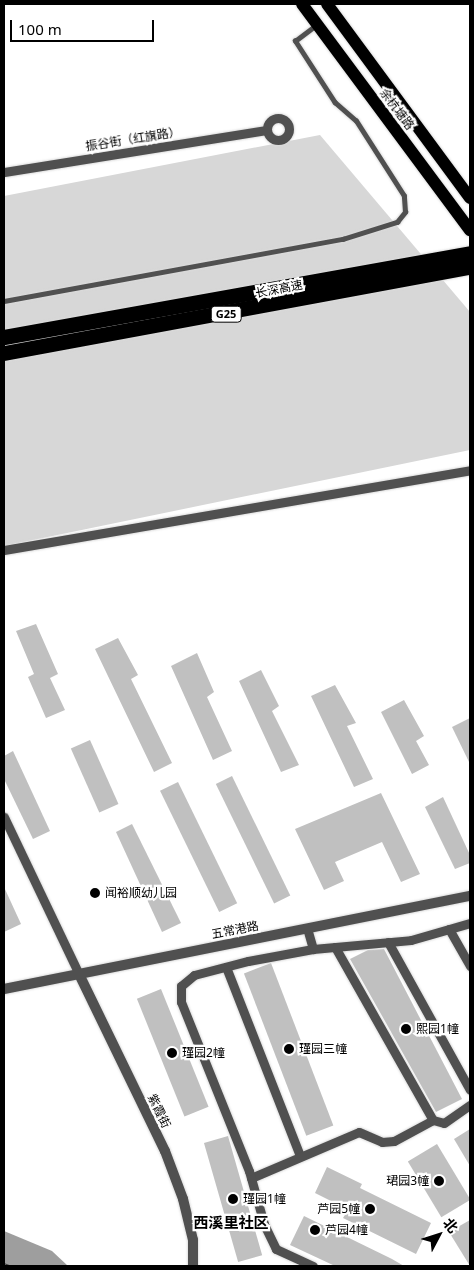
<!DOCTYPE html>
<meta charset="utf-8">
<style>
body{margin:0}
#map{position:relative;width:474px;height:1270px;overflow:hidden;background:#fff;font-family:"Noto Sans","Noto Sans SC",sans-serif}
div>[style]{position:absolute}
.green>*{inset:0;background:#d7d7d7}
.water>*{inset:0;background:#9e9e9e}
.ferry>*{height:1px;margin-top:-0.5px;transform-origin:0;background:repeating-linear-gradient(90deg,#3f3f3f 0 6px,transparent 0 11px)}
.building>*{inset:0;background:#c0c0c0;transform-origin:0 0}
.roads{filter:drop-shadow(0 0 1px #dbdbdb) drop-shadow(0 0 1px #dbdbdb)}
.service>*{height:4.5px;margin:-2.25px;padding:0 2.25px;transform-origin:2.25px;border-radius:2.25px;background:#505050}
.minor>*{height:9px;margin:-4.5px;padding:0 4.5px;transform-origin:4.5px;border-radius:4.5px;background:#505050}
.minor>.ring{margin:-4.5px;padding:0;box-sizing:content-box;background:none;border:9px solid #505050;border-radius:50%}
.tertiary>*{height:10px;margin:-5px;padding:0 5px;transform-origin:5px;border-radius:5px;background:#505050}
.primary>*{height:12px;margin:-6px;padding:0 6px;transform-origin:6px;border-radius:6px;background:#000}
.motorway>*{height:15px;margin:-7.5px;padding:0 7.5px;transform-origin:7.5px;border-radius:7.5px;background:#000}
.dots>*{width:14px;height:14px;translate:-50% -50%;box-sizing:border-box;border:2px solid #fff;border-radius:50%}
span{translate:-50% -50%;white-space:nowrap;text-align:center;line-height:1.15;-webkit-text-stroke:4.5px #fff;paint-order:stroke}
.shield-label span{padding:1px 4px;background:#fff;border:1px solid;border-radius:4px;-webkit-text-stroke-width:0}
.shield-label{font-size:11px;color:#000;font-weight:700}
.street-label{font-size:12px;color:#000}
.poi-label{font-size:12px;color:#000}
.left{translate:0 -50%;text-align:left}
.right{translate:-100% -50%;text-align:right}
.quarter-label{font-size:15px;color:#000;font-weight:700}
.frame{position:absolute;inset:0;border:5px solid #000;pointer-events:none}
.north{position:absolute;left:414px;top:1210px;width:50px;height:50px;-webkit-text-stroke:4px #fff;paint-order:stroke;rotate:50deg;font-size:14px;font-weight:700;line-height:20px;text-align:center;color:#000}
.north::after{content:'';display:block;margin:auto;width:18px;height:22px;background:#000;clip-path:polygon(50% 0,100% 100%,50% 72%,0 100%)}
.scale{position:absolute;left:10px;top:20px;width:144px;height:22px;box-sizing:border-box;border:2px solid #000;border-top:0;padding-left:6px;font-size:15px;line-height:18px;white-space:nowrap;color:#000;-webkit-text-stroke:4px #fff;paint-order:stroke}
</style>
<div id="map">
<div class="green">
<div style="clip-path:polygon(320px 135px,470px 312px,470px 450px,4px 546px,4px 196px)"></div>
</div>
<div class="water">
<div style="clip-path:polygon(4px 1231px,52px 1251px,68px 1266px,4px 1266px)"></div>
</div>
<div class="ferry">
<div style="left:4px;top:1263px;width:9px;rotate:21deg"></div>
</div>
<div class="building">
<div style="clip-path:polygon(36px 624px,58px 674px,50px 678px,65px 710px,46px 718px,28px 677px,34px 674px,16px 631px)"></div>
<div style="clip-path:polygon(118px 638px,138px 675px,131px 679px,172px 763px,154px 772px,95px 649px)"></div>
<div style="clip-path:polygon(197px 653px,214px 692px,207px 697px,232px 751px,213px 760px,171px 666px)"></div>
<div style="clip-path:polygon(261px 670px,279px 706px,272px 711px,299px 765px,281px 772px,239px 681px)"></div>
<div style="clip-path:polygon(335px 685px,356px 723px,347px 726px,373px 779px,354px 787px,311px 696px)"></div>
<div style="clip-path:polygon(404px 700px,424px 736px,416px 741px,429px 765px,412px 774px,381px 712px)"></div>
<div style="clip-path:polygon(470px 718px,470px 764px,452px 727px)"></div>
<div style="left:90px;top:740px;width:70px;height:21px;rotate:66deg"></div>
<div style="clip-path:polygon(13px 751px,50px 831px,33px 839px,4px 779px,4px 756px)"></div>
<div style="left:232px;top:776px;width:133px;height:18px;rotate:64deg"></div>
<div style="left:178px;top:782px;width:135px;height:20px;rotate:64deg"></div>
<div style="clip-path:polygon(381px 793px,420px 874px,401px 882px,382px 842px,335px 862px,344px 881px,324px 890px,295px 829px)"></div>
<div style="clip-path:polygon(443px 797px,470px 855px,470px 863px,455px 869px,425px 807px)"></div>
<div style="clip-path:polygon(132px 824px,181px 923px,162px 932px,116px 832px)"></div>
<div style="clip-path:polygon(4px 887px,21px 924px,4px 932px)"></div>
<div style="clip-path:polygon(384px 949px,462px 1099px,436px 1112px,350px 959px,368px 950px)"></div>
<div style="left:271px;top:963px;width:174px;height:29px;rotate:69deg"></div>
<div style="left:161px;top:989px;width:127px;height:26px;rotate:68deg"></div>
<div style="clip-path:polygon(470px 1129px,470px 1166px,454px 1139px)"></div>
<div style="left:228px;top:1136px;width:124px;height:25px;rotate:74deg"></div>
<div style="left:437px;top:1144px;width:65px;height:34px;rotate:59deg"></div>
<div style="clip-path:polygon(327px 1167px,362px 1184px,360px 1188px,431px 1223px,416px 1254px,343px 1218px,346px 1213px,329px 1205px,331px 1201px,315px 1193px)"></div>
<div style="clip-path:polygon(304px 1216px,392px 1259px,404px 1266px,335px 1266px,290px 1245px)"></div>
<div style="clip-path:polygon(470px 1220px,470px 1266px,449px 1232px)"></div>
</div>
<div class="roads">
<div class="service">
<div style="left:4px;top:301px;width:345px;rotate:-10.4deg"></div>
<div style="left:343px;top:239px;width:57px;rotate:-17.5deg"></div>
<div style="left:397px;top:222px;width:13px;rotate:-51deg"></div>
<div style="left:405px;top:212px;width:16px;rotate:-94deg"></div>
<div style="left:404px;top:196px;width:89px;rotate:-122.6deg"></div>
<div style="left:356px;top:121px;width:28px;rotate:-139deg"></div>
<div style="left:335px;top:103px;width:74px;rotate:-122.8deg"></div>
<div style="left:295px;top:41px;width:26px;rotate:-37deg"></div>
</div>
<div class="minor">
<div class="ring" style="left:267px;top:118px;width:13px;height:13px"></div>
<div style="left:4px;top:172px;width:266px;rotate:-9.1deg"></div>
<div style="left:4px;top:550px;width:473px;rotate:-9.7deg"></div>
<div style="left:4px;top:817px;width:174px;rotate:64.5deg"></div>
<div style="left:307px;top:928px;width:22px;rotate:74deg"></div>
<div style="left:449px;top:929px;width:43px;rotate:60.4deg"></div>
<div style="left:388px;top:942px;width:169px;rotate:61deg"></div>
<div style="left:335px;top:947px;width:199px;rotate:60.5deg"></div>
<div style="left:226px;top:967px;width:203px;rotate:68.6deg"></div>
<div style="left:251px;top:1178px;width:117px;rotate:-23.1deg"></div>
<div style="left:359px;top:1132px;width:25px;rotate:23deg"></div>
<div style="left:382px;top:1142px;width:12px;rotate:-5deg"></div>
<div style="left:394px;top:1141px;width:44px;rotate:-28.3deg"></div>
<div style="left:433px;top:1120px;width:11px;rotate:15deg"></div>
<div style="left:444px;top:1123px;width:32px;rotate:-35deg"></div>
<div style="left:313px;top:1266px;width:41px;rotate:-155.3deg"></div>
<div style="left:276px;top:1249px;width:28px;rotate:-116deg"></div>
<div style="left:264px;top:1224px;width:55px;rotate:-105.8deg"></div>
<div style="left:249px;top:1171px;width:182px;rotate:-111.9deg"></div>
<div style="left:181px;top:1002px;width:16px;rotate:-90deg"></div>
<div style="left:181px;top:986px;width:17px;rotate:-40deg"></div>
<div style="left:194px;top:975px;width:56px;rotate:-14.5deg"></div>
<div style="left:248px;top:961px;width:66px;rotate:-10.5deg"></div>
<div style="left:313px;top:949px;width:98px;rotate:-5.2deg"></div>
<div style="left:411px;top:940px;width:61px;rotate:-16.1deg"></div>
</div>
<div class="tertiary">
<div style="left:79px;top:974px;width:197px;rotate:64.1deg"></div>
<div style="left:165px;top:1151px;width:51px;rotate:69.4deg"></div>
<div style="left:183px;top:1199px;width:42px;rotate:76.3deg"></div>
<div style="left:193px;top:1240px;width:26px;rotate:90deg"></div>
<div style="left:4px;top:989px;width:475px;rotate:-11.3deg"></div>
</div>
<div class="primary">
<div style="left:302px;top:4px;width:282px;rotate:53.4deg"></div>
<div style="left:327px;top:4px;width:241px;rotate:53.6deg"></div>
</div>
<div class="motorway">
<div style="left:4px;top:337px;width:474px;rotate:-10.2deg"></div>
<div style="left:4px;top:353px;width:474px;rotate:-10.5deg"></div>
</div>
</div>
<div class="dots">
<div style="left:95px;top:893px;background:#000"></div>
<div style="left:406px;top:1029px;background:#000"></div>
<div style="left:289px;top:1049px;background:#000"></div>
<div style="left:172px;top:1053px;background:#000"></div>
<div style="left:439px;top:1181px;background:#000"></div>
<div style="left:233px;top:1199px;background:#000"></div>
<div style="left:370px;top:1209px;background:#000"></div>
<div style="left:315px;top:1230px;background:#000"></div>
</div>
<div class="shield-label">
<span style="left:226px;top:314px">G25</span>
</div>
<div class="street-label">
<span style="left:397px;top:109px;rotate:53deg">余杭塘路</span>
<span style="left:133px;top:139px;rotate:-9deg">振谷街（红旗路）</span>
<span style="left:279px;top:289px;rotate:-11deg">长深高速</span>
<span style="left:235px;top:930px;rotate:-11deg">五常港路</span>
<span style="left:159px;top:1111px;rotate:64deg">紫霞街</span>
</div>
<div class="poi-label">
<span class="left" style="left:105px;top:893px">闻裕顺幼儿园</span>
<span class="left" style="left:416px;top:1029px">熙园1幢</span>
<span class="left" style="left:299px;top:1049px">瑾园三幢</span>
<span class="left" style="left:182px;top:1053px">瑾园2幢</span>
<span class="right" style="left:429px;top:1181px">珺园3幢</span>
<span class="left" style="left:243px;top:1199px">瑾园1幢</span>
<span class="right" style="left:360px;top:1209px">芦园5幢</span>
<span class="left" style="left:325px;top:1230px">芦园4幢</span>
</div>
<div class="quarter-label">
<span style="left:231px;top:1223px">西溪里社区</span>
</div>
<div class="frame"></div>
<div class="north">北</div>
<div class="scale">100 m</div>
</div>
